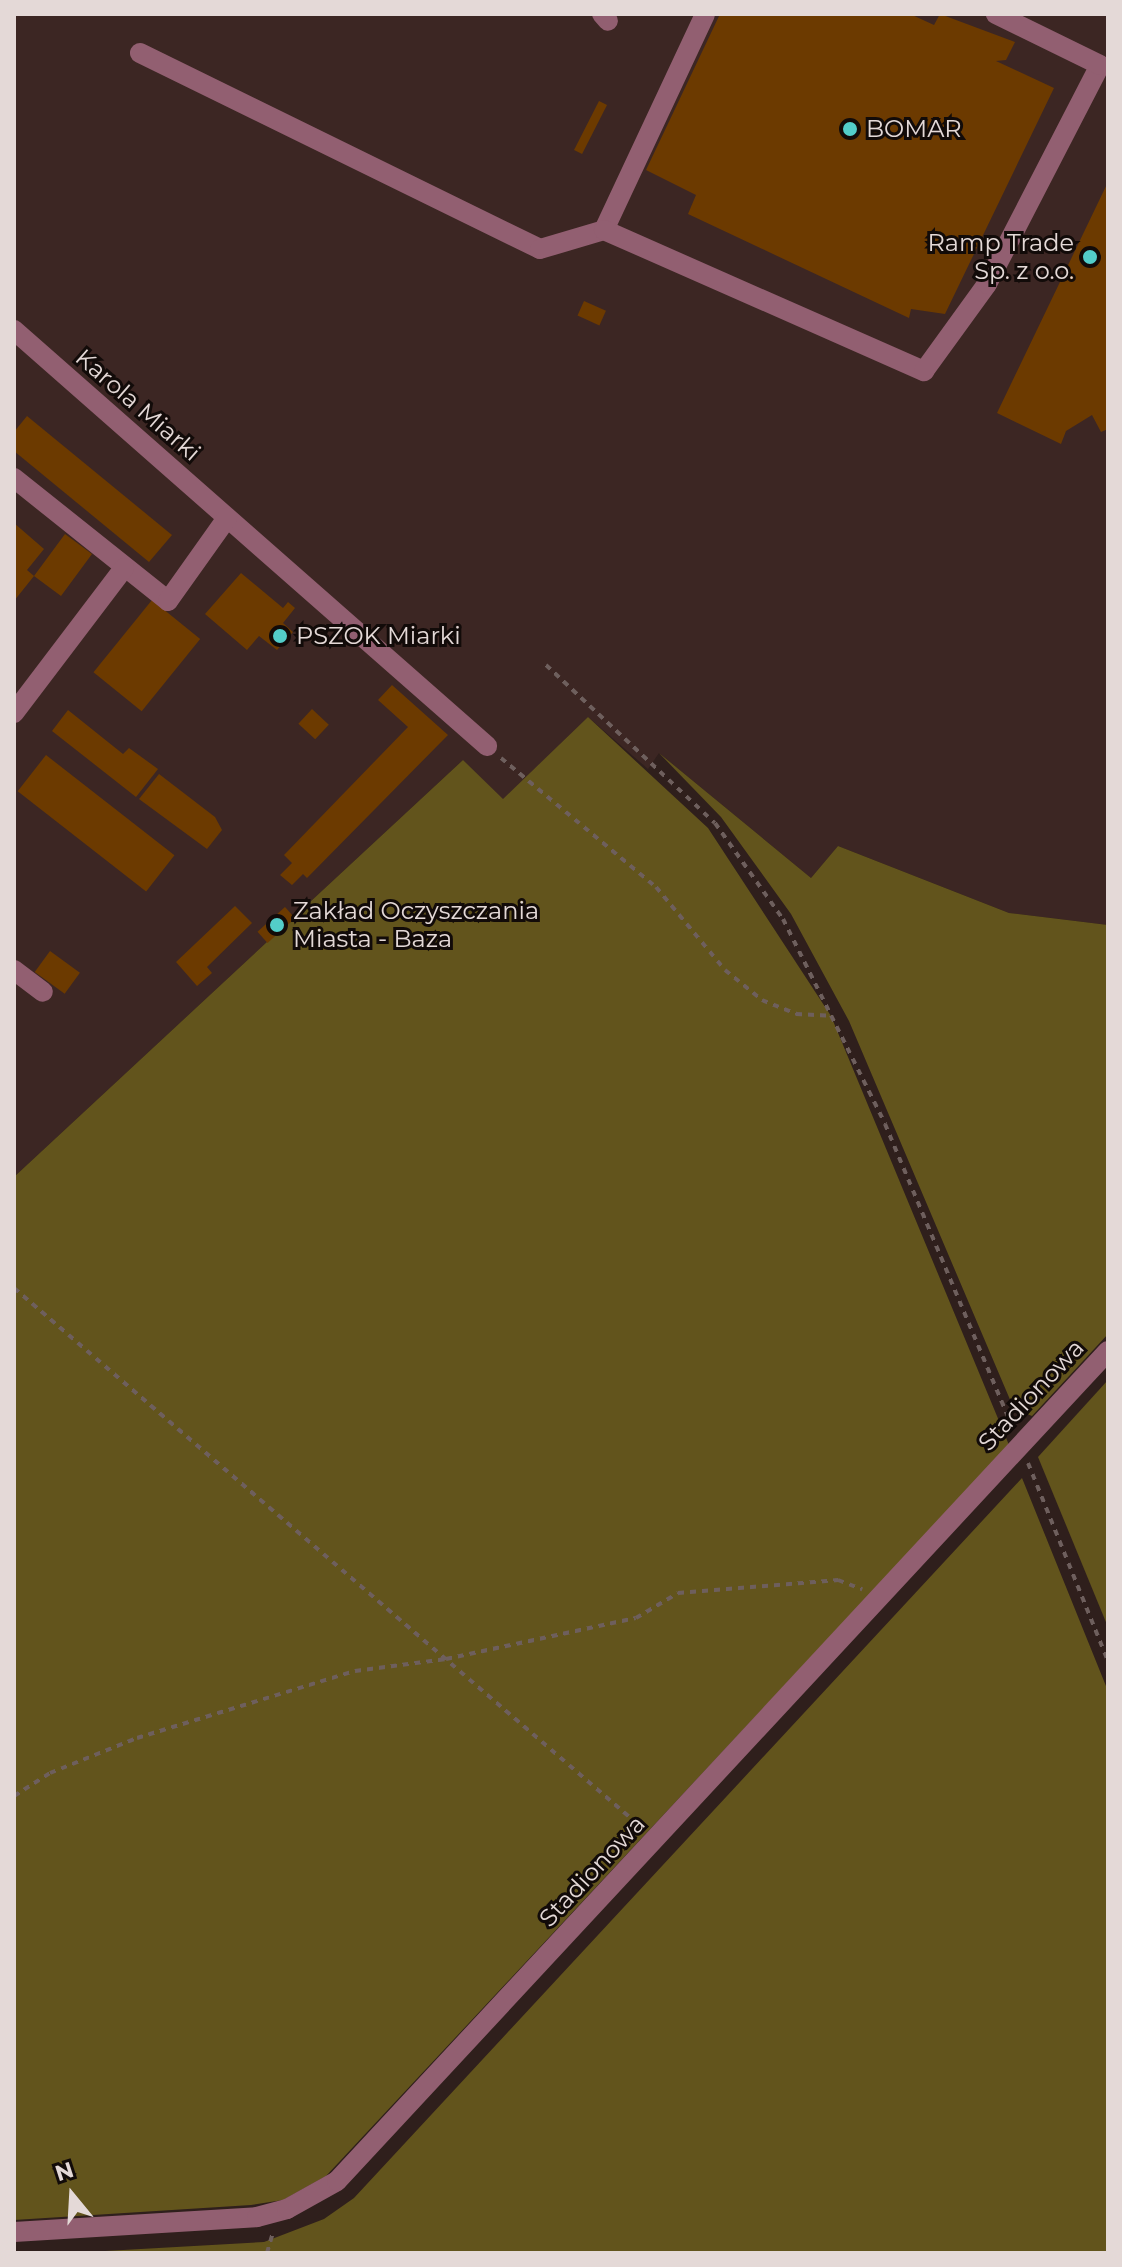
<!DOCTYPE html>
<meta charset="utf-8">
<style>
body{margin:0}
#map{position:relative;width:1122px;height:2267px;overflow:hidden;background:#2f1f1c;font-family:Montserrat,sans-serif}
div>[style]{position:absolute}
.built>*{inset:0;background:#3c2623}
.forest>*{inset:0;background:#62541c}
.building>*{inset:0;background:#6c3a00;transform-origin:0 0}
.path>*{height:4px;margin-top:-2px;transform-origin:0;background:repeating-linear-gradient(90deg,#6e5f5d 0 6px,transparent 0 12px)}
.minor>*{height:20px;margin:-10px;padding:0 10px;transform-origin:10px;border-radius:10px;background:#925f71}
.dots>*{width:22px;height:22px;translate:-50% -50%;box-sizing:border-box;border:4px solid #120b09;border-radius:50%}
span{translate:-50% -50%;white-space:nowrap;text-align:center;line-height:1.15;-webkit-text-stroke:6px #120b09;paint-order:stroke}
.poi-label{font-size:24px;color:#e4d9d7}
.left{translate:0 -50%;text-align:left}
.right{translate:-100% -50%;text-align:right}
.street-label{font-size:24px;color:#e4d9d7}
.frame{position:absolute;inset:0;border:16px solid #e4d9d7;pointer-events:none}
.north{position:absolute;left:32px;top:2155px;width:80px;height:80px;-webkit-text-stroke:6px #120b09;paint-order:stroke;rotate:342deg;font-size:22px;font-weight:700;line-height:32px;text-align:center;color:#e4d9d7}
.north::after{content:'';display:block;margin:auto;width:28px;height:36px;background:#e4d9d7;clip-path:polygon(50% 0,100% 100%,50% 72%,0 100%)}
</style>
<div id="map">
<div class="built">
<div style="clip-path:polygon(14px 14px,1108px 14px,1108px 925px,1009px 913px,838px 846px,811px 878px,659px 753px,648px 769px,588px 717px,503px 800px,463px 760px,14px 1177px)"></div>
</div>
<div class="forest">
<div style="clip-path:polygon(588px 717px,708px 828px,831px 1016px,1009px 1445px,326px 2176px,283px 2200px,251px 2205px,14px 2220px,14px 1177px,463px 760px,503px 799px)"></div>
<div style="clip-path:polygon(659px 753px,811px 878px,838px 846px,1009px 913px,1108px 925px,1108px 1334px,1032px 1416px,1014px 1409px,849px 1021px,791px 914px,721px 817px)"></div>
<div style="clip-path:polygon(1108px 1380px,1108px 1627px,1038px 1457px)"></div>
<div style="clip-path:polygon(1022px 1478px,1108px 1691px,1108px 2253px,70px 2253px,264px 2242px,324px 2219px,354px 2198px)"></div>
</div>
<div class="building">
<div style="clip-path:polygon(720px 14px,910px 14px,934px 25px,940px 14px,1015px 42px,1006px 60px,996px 61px,1054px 88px,945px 314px,911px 309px,909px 318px,688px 214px,696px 195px,646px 170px)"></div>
<div style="left:599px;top:101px;width:9px;height:55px;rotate:27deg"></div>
<div style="clip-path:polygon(1108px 182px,1108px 429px,1101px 432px,1092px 415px,1066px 431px,1061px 444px,997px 413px)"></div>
<div style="left:584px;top:301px;width:24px;height:16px;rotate:24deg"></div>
<div style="clip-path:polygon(27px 416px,172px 535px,149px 562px,14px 451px,14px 432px)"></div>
<div style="clip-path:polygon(14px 523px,44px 549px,27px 570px,34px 576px,65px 534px,92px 554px,61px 596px,34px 576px,14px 601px)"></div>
<div style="clip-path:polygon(241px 573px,283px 608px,288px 602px,295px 608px,283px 623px,293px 632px,277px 650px,259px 636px,247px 650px,205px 614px)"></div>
<div style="left:152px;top:600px;width:62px;height:93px;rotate:39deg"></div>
<div style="clip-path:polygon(392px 685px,448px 735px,307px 878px,303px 874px,292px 885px,280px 875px,292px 863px,284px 855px,408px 727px,378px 700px)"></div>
<div style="left:312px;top:709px;width:23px;height:20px;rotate:43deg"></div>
<div style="clip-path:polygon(68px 710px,123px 754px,129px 748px,158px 769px,136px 797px,52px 731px)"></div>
<div style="left:46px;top:755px;width:163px;height:46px;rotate:38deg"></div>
<div style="clip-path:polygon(159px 774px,215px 817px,222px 830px,207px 849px,139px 799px)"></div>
<div style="clip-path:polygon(235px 906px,252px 923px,207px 967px,212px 973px,197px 986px,176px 962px)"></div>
<div style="left:285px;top:907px;width:15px;height:37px;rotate:48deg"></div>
<div style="left:50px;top:951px;width:37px;height:26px;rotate:36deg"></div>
</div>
<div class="path">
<div style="left:546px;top:665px;width:231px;rotate:43.1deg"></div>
<div style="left:715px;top:823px;width:118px;rotate:54.7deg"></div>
<div style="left:783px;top:919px;width:229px;rotate:63.5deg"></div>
<div style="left:885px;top:1124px;width:328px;rotate:67.2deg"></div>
<div style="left:501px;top:758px;width:202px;rotate:39.8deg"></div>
<div style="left:656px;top:887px;width:108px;rotate:50.3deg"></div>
<div style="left:725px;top:970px;width:48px;rotate:39deg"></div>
<div style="left:762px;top:1000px;width:37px;rotate:22deg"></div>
<div style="left:796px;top:1014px;width:35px;rotate:3deg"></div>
<div style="left:14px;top:1288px;width:825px;rotate:40.68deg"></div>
<div style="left:1028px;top:1463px;width:214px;rotate:68deg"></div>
<div style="left:14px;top:1796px;width:43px;rotate:-32.6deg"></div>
<div style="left:50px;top:1773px;width:94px;rotate:-21.9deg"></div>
<div style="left:137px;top:1738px;width:228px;rotate:-17.1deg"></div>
<div style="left:355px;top:1671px;width:92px;rotate:-7.5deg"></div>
<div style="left:446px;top:1659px;width:194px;rotate:-12.2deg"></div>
<div style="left:636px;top:1618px;width:49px;rotate:-30.8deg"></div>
<div style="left:678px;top:1593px;width:161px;rotate:-4.6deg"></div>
<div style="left:838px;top:1580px;width:26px;rotate:21deg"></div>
<div style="left:267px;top:2253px;width:22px;rotate:-74deg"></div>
</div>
<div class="minor">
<div style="left:602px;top:14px;width:9px;rotate:49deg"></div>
<div style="left:140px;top:53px;width:445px;rotate:26.1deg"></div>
<div style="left:540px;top:249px;width:67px;rotate:-16.5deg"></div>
<div style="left:604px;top:230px;width:238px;rotate:-64.9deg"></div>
<div style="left:604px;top:230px;width:350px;rotate:23.8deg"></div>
<div style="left:924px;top:371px;width:107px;rotate:-54.1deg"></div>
<div style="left:987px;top:284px;width:246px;rotate:-62.7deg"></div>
<div style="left:1100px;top:65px;width:116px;rotate:-153.9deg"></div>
<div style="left:14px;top:330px;width:630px;rotate:41.33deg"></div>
<div style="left:14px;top:478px;width:197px;rotate:38.6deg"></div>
<div style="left:168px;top:601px;width:102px;rotate:-54.6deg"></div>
<div style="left:14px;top:713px;width:182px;rotate:-52.8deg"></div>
<div style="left:14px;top:970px;width:36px;rotate:37deg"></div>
<div style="left:14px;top:2232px;width:243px;rotate:-3.5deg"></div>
<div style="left:257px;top:2217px;width:31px;rotate:-15deg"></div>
<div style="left:287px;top:2209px;width:57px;rotate:-29.2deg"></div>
<div style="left:337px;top:2181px;width:1133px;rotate:-47.11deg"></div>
</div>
<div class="dots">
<div style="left:850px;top:129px;background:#53cdc9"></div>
<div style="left:1090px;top:257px;background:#53cdc9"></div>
<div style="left:280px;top:636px;background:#53cdc9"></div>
<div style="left:277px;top:925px;background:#53cdc9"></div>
</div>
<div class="poi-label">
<span class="left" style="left:866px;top:129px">BOMAR</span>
<span class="right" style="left:1074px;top:257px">Ramp Trade<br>Sp. z o.o.</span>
<span class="left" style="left:296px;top:636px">PSZOK Miarki</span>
<span class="left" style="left:293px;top:925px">Zakład Oczyszczania<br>Miasta - Baza</span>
</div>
<div class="street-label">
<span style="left:138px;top:405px;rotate:41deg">Karola Miarki</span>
<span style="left:1031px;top:1395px;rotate:-47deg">Stadionowa</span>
<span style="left:592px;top:1871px;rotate:-47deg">Stadionowa</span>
</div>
<div class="frame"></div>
<div class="north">N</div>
</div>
